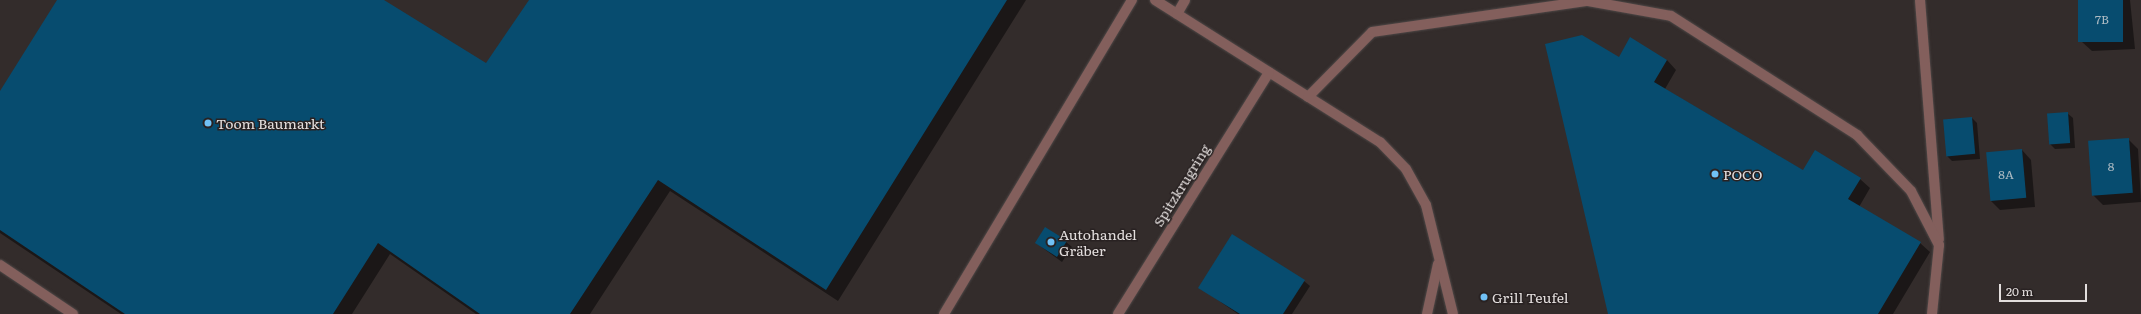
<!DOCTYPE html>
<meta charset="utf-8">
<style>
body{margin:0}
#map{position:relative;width:2141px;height:314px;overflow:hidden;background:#332c2b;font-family:Literata,serif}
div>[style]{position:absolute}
.shadow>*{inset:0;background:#0007}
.building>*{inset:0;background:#074c6f;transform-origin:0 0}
.roads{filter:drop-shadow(0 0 1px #4f4847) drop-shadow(0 0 1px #4f4847)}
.minor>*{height:10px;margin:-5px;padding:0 5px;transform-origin:5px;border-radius:5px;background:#835f5c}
.dots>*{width:11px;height:11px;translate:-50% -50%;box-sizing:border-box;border:2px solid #292222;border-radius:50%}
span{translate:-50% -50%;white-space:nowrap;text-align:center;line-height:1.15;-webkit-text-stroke:3px #292222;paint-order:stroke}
.number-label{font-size:12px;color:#acbac2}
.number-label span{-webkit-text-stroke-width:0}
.poi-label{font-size:14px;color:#e3dedd}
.left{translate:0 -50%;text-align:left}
.street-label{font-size:14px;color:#e3dedd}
.scale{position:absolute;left:1999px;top:284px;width:88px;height:18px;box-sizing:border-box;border:2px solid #e3dedd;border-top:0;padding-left:5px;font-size:12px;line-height:14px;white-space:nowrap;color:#e3dedd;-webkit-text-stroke:3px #292222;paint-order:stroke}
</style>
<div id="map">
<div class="shadow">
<div style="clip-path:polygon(58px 0,382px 0,486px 64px,530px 0,1026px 0,838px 301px,670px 191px,590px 314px,476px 314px,390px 254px,352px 314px,121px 314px,0 233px,0 93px)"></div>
<div style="clip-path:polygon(2079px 0,2130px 0,2135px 49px,2092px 51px,2082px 42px)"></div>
<div style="clip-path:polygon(1619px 58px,1667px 60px,1676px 70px,1665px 89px,1804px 171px,1860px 179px,1870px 188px,1859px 207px,1920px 243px,1930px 252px,1893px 314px,1609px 314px)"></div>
<div style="clip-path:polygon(2067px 113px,2073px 118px,2075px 148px,2055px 149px,2050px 144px)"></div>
<div style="clip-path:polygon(1972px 118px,1977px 123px,1980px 159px,1952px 161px,1947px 156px)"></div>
<div style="clip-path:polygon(2128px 139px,2138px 149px,2141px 202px,2103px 205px,2093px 195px)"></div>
<div style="clip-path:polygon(2022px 150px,2031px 160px,2035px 207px,2000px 210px,1991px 201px)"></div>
<div style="clip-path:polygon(1066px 242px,1072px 247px,1062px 262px,1036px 243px)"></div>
<div style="clip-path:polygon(1304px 281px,1310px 286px,1292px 314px,1238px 314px,1199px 287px)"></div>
</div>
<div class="building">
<div style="clip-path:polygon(57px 0,384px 0,486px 63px,529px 0,1007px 0,826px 290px,658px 180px,570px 314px,480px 314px,378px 243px,333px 314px,125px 314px,0 230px,0 91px)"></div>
<div style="left:2078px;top:0;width:45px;height:42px"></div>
<div style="clip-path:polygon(1582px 35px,1619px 57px,1630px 37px,1667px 60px,1654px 82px,1803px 170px,1815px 150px,1861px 178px,1848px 199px,1921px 242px,1878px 314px,1608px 314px,1545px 44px)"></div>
<div style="left:2068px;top:112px;width:31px;height:21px;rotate:86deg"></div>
<div style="left:1972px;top:117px;width:37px;height:29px;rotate:85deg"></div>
<div style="left:2129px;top:138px;width:55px;height:41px;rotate:86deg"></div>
<div style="left:2022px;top:149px;width:49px;height:36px;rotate:85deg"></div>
<div style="left:1045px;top:227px;width:26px;height:19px;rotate:32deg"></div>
<div style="clip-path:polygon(1232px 234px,1305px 280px,1283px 314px,1240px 314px,1198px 288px)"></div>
</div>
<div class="roads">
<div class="minor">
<div style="left:1155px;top:0;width:266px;rotate:32.3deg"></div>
<div style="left:1380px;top:142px;width:37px;rotate:46deg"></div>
<div style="left:1406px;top:169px;width:41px;rotate:60.9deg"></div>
<div style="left:1426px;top:205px;width:112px;rotate:76.1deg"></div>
<div style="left:1920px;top:0;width:240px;rotate:85.5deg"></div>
<div style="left:1177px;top:14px;width:16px;rotate:-60deg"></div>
<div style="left:1308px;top:97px;width:91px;rotate:-45.4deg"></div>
<div style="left:1372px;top:32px;width:218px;rotate:-8.2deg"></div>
<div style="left:1588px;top:1px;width:84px;rotate:10.2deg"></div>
<div style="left:1671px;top:16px;width:221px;rotate:32.6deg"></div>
<div style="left:1857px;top:135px;width:78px;rotate:46deg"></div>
<div style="left:1911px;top:191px;width:61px;rotate:62.6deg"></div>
<div style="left:1939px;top:245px;width:69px;rotate:95.8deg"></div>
<div style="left:0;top:265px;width:88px;rotate:33.9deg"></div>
<div style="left:944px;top:314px;width:366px;rotate:-59.1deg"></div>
<div style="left:1118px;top:314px;width:285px;rotate:-58deg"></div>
<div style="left:1427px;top:314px;width:51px;rotate:-77.6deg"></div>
</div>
</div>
<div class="dots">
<div style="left:208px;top:123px;background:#71c1f5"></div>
<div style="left:1715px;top:174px;background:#71c1f5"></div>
<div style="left:1051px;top:242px;background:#71c1f5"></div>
<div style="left:1484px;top:297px;background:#71c1f5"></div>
</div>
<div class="number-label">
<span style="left:2102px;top:20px">7B</span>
<span style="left:2111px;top:167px">8</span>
<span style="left:2006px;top:175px">8A</span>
</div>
<div class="poi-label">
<span class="left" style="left:216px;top:123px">Toom Baumarkt</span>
<span class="left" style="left:1723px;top:174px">POCO</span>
<span class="left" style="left:1059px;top:242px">Autohandel<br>Gräber</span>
<span class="left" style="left:1492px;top:297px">Grill Teufel</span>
</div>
<div class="street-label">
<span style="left:1181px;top:185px;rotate:-58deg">Spitzkrugring</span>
</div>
<div class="scale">20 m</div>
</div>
